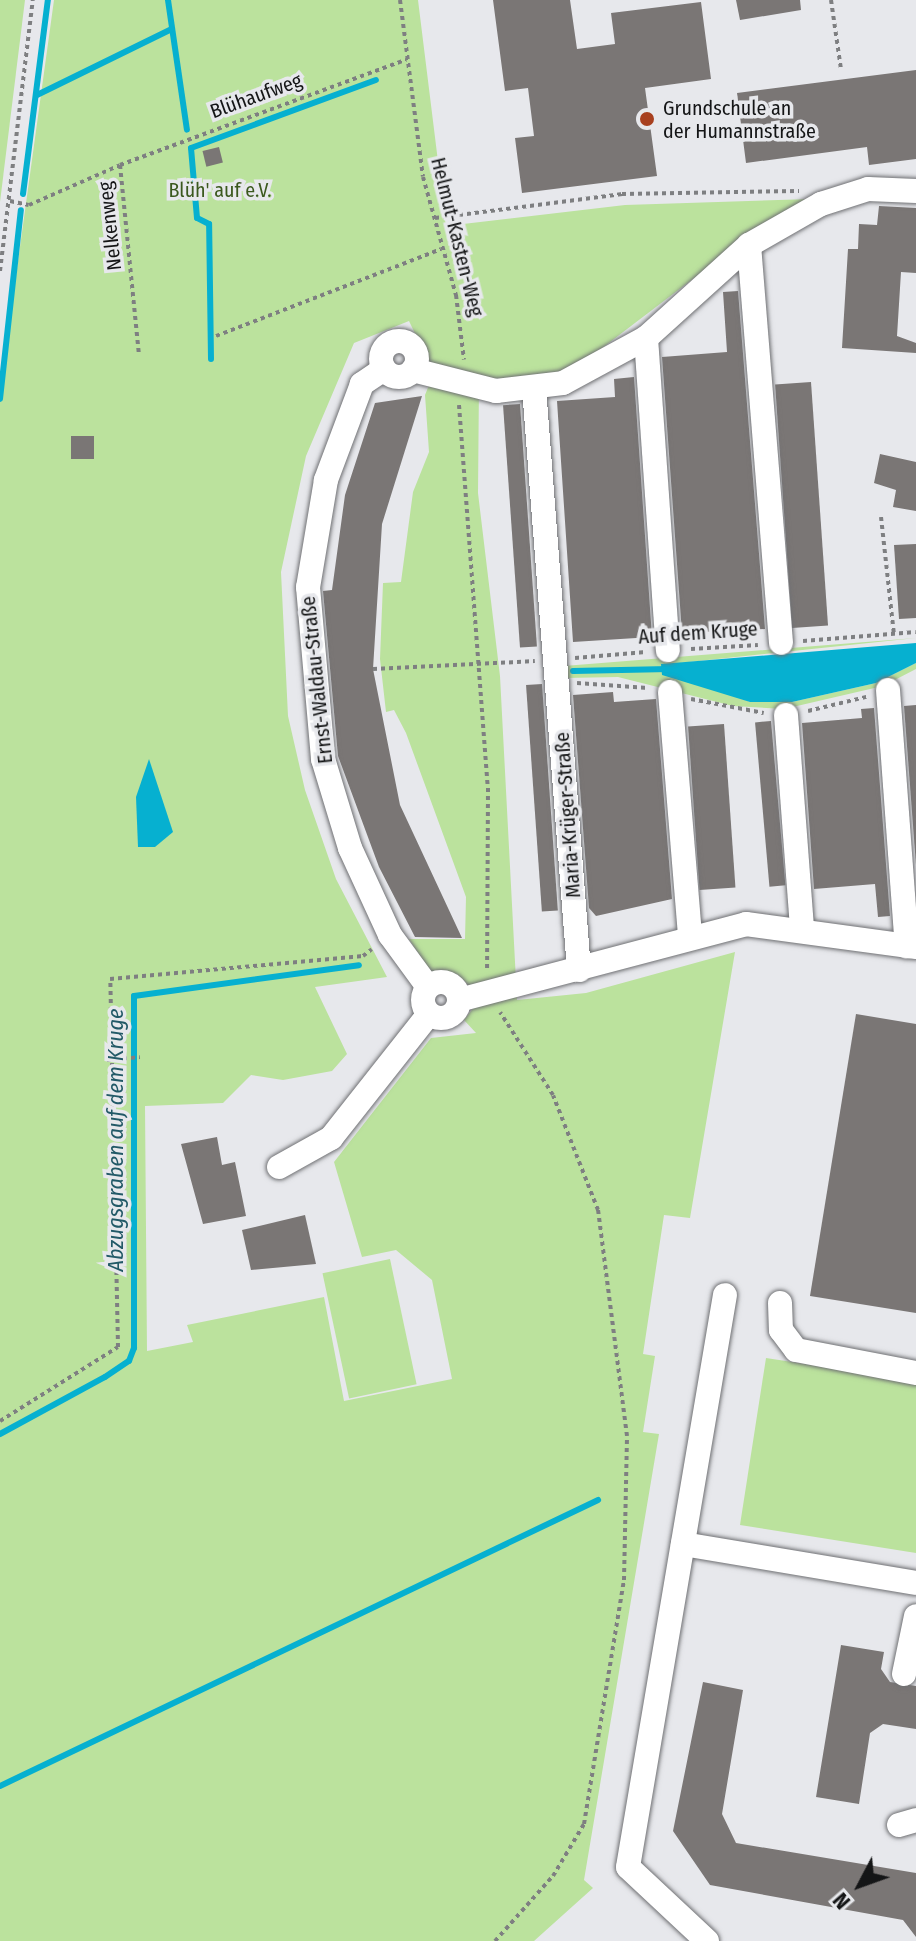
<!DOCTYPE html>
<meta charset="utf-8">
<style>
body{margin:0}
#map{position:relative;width:916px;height:1941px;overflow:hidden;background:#e7e8ec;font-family:"Fira Sans Condensed",sans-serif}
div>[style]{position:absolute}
.green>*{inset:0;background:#bbe29d;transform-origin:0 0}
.water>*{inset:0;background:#06b0d0}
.stream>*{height:6px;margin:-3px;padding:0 3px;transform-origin:3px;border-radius:3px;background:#06b0d0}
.building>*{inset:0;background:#7a7675;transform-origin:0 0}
.path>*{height:4px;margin-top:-2px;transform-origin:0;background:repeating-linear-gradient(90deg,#7e7f81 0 4px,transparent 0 8px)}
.roads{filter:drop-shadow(0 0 2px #6f7073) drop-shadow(0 0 2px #6f7073)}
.minor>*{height:24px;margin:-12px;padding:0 12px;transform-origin:12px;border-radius:12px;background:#fff}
.minor>.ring{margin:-12px;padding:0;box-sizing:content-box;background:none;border:24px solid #fff;border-radius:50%}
.dots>*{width:22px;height:22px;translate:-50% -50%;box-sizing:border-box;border:4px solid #e7e8ec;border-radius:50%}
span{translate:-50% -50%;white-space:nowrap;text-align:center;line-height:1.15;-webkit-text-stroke:7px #e7e8ec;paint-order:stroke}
.street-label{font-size:20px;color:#141516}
.poi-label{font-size:20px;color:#141516}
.left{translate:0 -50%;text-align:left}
.park-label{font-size:20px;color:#3b591e}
.water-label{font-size:22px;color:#225967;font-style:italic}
.north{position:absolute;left:820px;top:1845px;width:80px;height:80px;-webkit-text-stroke:6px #e7e8ec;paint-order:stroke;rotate:229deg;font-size:22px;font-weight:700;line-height:32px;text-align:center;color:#141516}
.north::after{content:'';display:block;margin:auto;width:28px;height:36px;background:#141516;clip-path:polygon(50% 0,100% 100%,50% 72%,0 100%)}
</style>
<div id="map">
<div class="green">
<div style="clip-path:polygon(0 0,25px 0,0 202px)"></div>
<div style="clip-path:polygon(evenodd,54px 0,418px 0,446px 226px,625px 205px,811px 199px,744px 240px,589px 358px,547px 380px,479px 382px,478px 493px,500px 676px,517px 1000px,586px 993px,735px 952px,690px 1218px,664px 1215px,643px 1354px,655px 1356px,643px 1432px,659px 1434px,584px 1880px,593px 1888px,534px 1941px,0 1941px,0 392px,54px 0,409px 321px,434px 373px,425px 395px,429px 452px,413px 492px,401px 582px,383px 583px,380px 659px,386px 712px,394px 710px,406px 733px,466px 897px,465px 939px,409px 939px,431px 973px,457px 974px,471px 987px,475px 1006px,464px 1020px,476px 1033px,431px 1038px,334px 1162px,362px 1257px,396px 1250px,432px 1280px,452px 1379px,344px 1401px,324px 1297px,187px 1325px,193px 1342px,147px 1351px,145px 1106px,223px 1103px,251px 1075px,283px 1080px,332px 1071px,347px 1054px,315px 987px,387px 977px,336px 879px,305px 790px,288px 716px,281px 572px,306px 456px,354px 343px,409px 321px)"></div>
<div style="clip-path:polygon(916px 638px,661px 665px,750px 702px,792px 702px,876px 683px,916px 663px,916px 669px,883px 686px,784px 709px,733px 706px,618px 677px,565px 678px,564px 666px)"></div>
<div style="left:390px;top:1259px;width:128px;height:69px;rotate:78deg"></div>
<div style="clip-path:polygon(766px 1358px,916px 1381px,916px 1553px,740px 1525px)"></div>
</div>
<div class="water">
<div style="clip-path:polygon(916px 643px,916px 663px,876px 683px,792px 702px,750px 702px,662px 675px,661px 664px)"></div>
<div style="clip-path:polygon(149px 759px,173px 832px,155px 847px,138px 847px,136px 797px)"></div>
</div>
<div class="stream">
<div style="left:168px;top:0;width:131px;rotate:81.7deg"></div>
<div style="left:37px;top:95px;width:150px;rotate:-26.1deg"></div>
<div style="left:23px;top:194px;width:196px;rotate:-82.7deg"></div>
<div style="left:211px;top:359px;width:135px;rotate:-90.8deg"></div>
<div style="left:209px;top:224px;width:13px;rotate:-153deg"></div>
<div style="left:197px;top:218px;width:70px;rotate:-94.9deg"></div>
<div style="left:191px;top:148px;width:197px;rotate:-20.2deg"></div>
<div style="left:0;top:399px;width:190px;rotate:-83.7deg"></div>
<div style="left:573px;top:671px;width:96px;rotate:-1.2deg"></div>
<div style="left:0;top:1434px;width:119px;rotate:-28.5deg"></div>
<div style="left:105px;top:1377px;width:29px;rotate:-34deg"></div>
<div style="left:129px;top:1361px;width:14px;rotate:-69deg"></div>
<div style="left:134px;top:1348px;width:352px;rotate:-90deg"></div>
<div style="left:134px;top:996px;width:227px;rotate:-7.8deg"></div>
<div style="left:0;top:1786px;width:663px;rotate:-25.56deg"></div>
</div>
<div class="building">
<div style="clip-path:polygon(493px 0,570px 0,577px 49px,615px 44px,611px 13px,701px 2px,711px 79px,645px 88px,657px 176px,522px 193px,515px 138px,534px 136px,528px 88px,505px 91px)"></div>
<div style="clip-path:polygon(736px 0,800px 0,801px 10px,740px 20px)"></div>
<div style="clip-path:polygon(916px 70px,916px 159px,869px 165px,867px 147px,746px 163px,737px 93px)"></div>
<div style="left:219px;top:147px;width:16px;height:17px;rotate:76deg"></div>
<div style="clip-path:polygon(879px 206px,916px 208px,916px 273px,901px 272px,897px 336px,916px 343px,916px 353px,842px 348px,848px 249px,858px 249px,859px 224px,877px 225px)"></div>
<div style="clip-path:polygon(738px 291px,765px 629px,682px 633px,662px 357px,727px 352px,723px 292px)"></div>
<div style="clip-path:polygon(634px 377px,652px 637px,573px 642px,557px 401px,615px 397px,614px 379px)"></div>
<div style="left:811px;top:382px;width:244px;height:36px;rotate:86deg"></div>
<div style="clip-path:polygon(422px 396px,382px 524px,373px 669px,400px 805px,462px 938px,415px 937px,379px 867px,338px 756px,323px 591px,332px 590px,345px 495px,375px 403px)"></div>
<div style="left:520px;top:404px;width:243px;height:17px;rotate:86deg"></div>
<div style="left:71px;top:436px;width:23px;height:23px"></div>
<div style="clip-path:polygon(880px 454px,916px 462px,916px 511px,893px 507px,896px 490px,874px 483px)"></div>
<div style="clip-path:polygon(916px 544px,916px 618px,899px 619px,894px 545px)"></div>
<div style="left:542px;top:684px;width:227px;height:16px;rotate:86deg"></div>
<div style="clip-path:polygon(613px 692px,614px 702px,656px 699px,672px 899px,596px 916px,589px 908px,573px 695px)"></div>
<div style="clip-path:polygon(916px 705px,916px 865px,904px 706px)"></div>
<div style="clip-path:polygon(874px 708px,890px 916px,878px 917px,875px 884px,814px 889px,802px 723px,862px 718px,861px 709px)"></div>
<div style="left:771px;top:721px;width:165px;height:16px;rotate:85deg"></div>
<div style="left:724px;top:724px;width:164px;height:36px;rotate:86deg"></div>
<div style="clip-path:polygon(856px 1014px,916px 1024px,916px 1313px,810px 1296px)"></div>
<div style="clip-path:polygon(217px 1137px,222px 1165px,235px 1162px,246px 1216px,203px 1224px,181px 1144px)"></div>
<div style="clip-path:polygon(305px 1215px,316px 1264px,251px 1270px,242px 1230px)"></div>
<div style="clip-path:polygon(841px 1645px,884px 1652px,881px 1669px,890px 1682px,916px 1686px,916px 1729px,883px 1724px,870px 1733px,859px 1804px,816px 1797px)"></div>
<div style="clip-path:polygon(703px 1682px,743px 1690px,722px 1814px,736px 1843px,916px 1873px,916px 1937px,903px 1920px,710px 1885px,673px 1831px)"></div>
</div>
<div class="path">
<div style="left:400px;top:0;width:178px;rotate:82.6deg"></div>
<div style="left:423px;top:177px;width:123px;rotate:74.4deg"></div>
<div style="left:456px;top:295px;width:65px;rotate:83deg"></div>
<div style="left:831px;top:0;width:70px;rotate:81.8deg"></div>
<div style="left:120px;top:165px;width:305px;rotate:-20.2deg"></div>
<div style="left:10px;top:201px;width:19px;rotate:12deg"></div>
<div style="left:29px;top:205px;width:99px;rotate:-23.7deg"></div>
<div style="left:120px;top:165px;width:190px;rotate:84.3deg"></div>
<div style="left:435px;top:218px;width:189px;rotate:-7.3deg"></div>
<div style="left:622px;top:194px;width:177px;rotate:-1deg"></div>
<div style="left:0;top:271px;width:273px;rotate:-83.1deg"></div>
<div style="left:216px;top:336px;width:241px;rotate:-21.1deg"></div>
<div style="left:459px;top:405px;width:384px;rotate:85.7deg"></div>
<div style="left:488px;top:788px;width:182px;rotate:90.3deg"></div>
<div style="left:881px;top:517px;width:118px;rotate:83.7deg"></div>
<div style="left:803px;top:641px;width:113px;rotate:-4.6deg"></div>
<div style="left:691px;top:649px;width:67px;rotate:-3.4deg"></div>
<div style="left:575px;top:658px;width:71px;rotate:-4.8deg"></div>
<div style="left:373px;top:669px;width:162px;rotate:-2.8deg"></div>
<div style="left:577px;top:683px;width:71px;rotate:4deg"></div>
<div style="left:691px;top:699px;width:74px;rotate:10.9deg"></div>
<div style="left:808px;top:711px;width:60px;rotate:-13.6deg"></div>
<div style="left:107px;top:1060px;width:33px;rotate:-5deg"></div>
<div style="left:0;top:1421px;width:139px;rotate:-32.1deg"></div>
<div style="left:118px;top:1347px;width:368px;rotate:-91.2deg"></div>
<div style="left:110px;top:979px;width:254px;rotate:-5.2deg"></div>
<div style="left:363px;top:956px;width:11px;rotate:-38deg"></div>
<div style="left:495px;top:1941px;width:87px;rotate:-48.3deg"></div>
<div style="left:553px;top:1876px;width:61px;rotate:-59.2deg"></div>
<div style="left:584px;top:1824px;width:247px;rotate:-80.7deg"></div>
<div style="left:624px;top:1580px;width:144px;rotate:-88.8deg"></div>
<div style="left:627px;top:1436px;width:228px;rotate:-97.3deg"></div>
<div style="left:598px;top:1210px;width:123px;rotate:-111.4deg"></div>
<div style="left:553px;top:1095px;width:98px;rotate:-122.6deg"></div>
</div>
<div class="roads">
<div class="minor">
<div style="left:749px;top:245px;width:399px;rotate:85.4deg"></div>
<div style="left:646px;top:338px;width:313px;rotate:86deg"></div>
<div class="ring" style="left:381px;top:341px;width:12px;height:12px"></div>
<div style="left:384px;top:369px;width:27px;rotate:146deg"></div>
<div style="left:362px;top:384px;width:103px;rotate:110.6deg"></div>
<div style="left:326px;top:480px;width:109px;rotate:99.5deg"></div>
<div style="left:308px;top:587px;width:173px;rotate:85deg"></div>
<div style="left:323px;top:759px;width:93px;rotate:73.1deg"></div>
<div style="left:350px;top:848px;width:96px;rotate:65.3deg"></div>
<div style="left:390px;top:935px;width:64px;rotate:53.8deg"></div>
<div style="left:413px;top:370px;width:86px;rotate:14.2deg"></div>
<div style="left:496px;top:391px;width:67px;rotate:-6.8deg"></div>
<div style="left:563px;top:383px;width:94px;rotate:-28.5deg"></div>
<div style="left:646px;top:338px;width:139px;rotate:-42.1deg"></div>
<div style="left:749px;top:245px;width:83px;rotate:-29.7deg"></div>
<div style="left:821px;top:204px;width:49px;rotate:-17.7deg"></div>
<div style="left:868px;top:189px;width:48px;rotate:2.4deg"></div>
<div style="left:534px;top:388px;width:584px;rotate:85.58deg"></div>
<div style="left:888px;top:690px;width:257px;rotate:85.8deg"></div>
<div style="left:670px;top:692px;width:243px;rotate:85.3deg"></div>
<div style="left:786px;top:715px;width:212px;rotate:85.7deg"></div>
<div class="ring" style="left:423px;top:982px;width:12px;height:12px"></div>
<div style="left:459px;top:1000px;width:297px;rotate:-14.8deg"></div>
<div style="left:746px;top:924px;width:172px;rotate:7.7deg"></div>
<div style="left:279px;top:1167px;width:60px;rotate:-29.1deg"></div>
<div style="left:331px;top:1138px;width:158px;rotate:-51.7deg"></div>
<div style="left:780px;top:1303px;width:27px;rotate:88deg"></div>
<div style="left:781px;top:1330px;width:25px;rotate:53deg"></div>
<div style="left:796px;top:1350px;width:122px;rotate:10.9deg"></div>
<div style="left:683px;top:1544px;width:236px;rotate:9.5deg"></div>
<div style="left:904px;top:1674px;width:59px;rotate:-78.3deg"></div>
<div style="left:899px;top:1825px;width:18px;rotate:-16deg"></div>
<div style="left:707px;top:1941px;width:108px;rotate:-136.9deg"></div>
<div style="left:628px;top:1867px;width:580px;rotate:-80.38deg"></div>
</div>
</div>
<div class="dots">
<div style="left:647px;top:119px;background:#a8401f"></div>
</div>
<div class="street-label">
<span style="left:256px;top:96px;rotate:-20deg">Blühaufweg</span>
<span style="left:110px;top:226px;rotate:-96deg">Nelkenweg</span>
<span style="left:457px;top:237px;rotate:76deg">Helmut-Kasten-Weg</span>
<span style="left:698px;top:633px;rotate:-4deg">Auf dem Kruge</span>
<span style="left:317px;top:680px;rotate:-96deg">Ernst-Waldau-Straße</span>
<span style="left:568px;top:815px;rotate:-94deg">Maria-Krüger-Straße</span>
</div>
<div class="poi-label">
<span class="left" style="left:663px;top:120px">Grundschule an<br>der Humannstraße</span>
</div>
<div class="park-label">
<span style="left:220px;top:190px">Blüh' auf e.V.</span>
</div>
<div class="water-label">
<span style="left:116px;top:1140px;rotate:-90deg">Abzugsgraben auf dem Kruge</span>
</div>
<div class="north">N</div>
</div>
